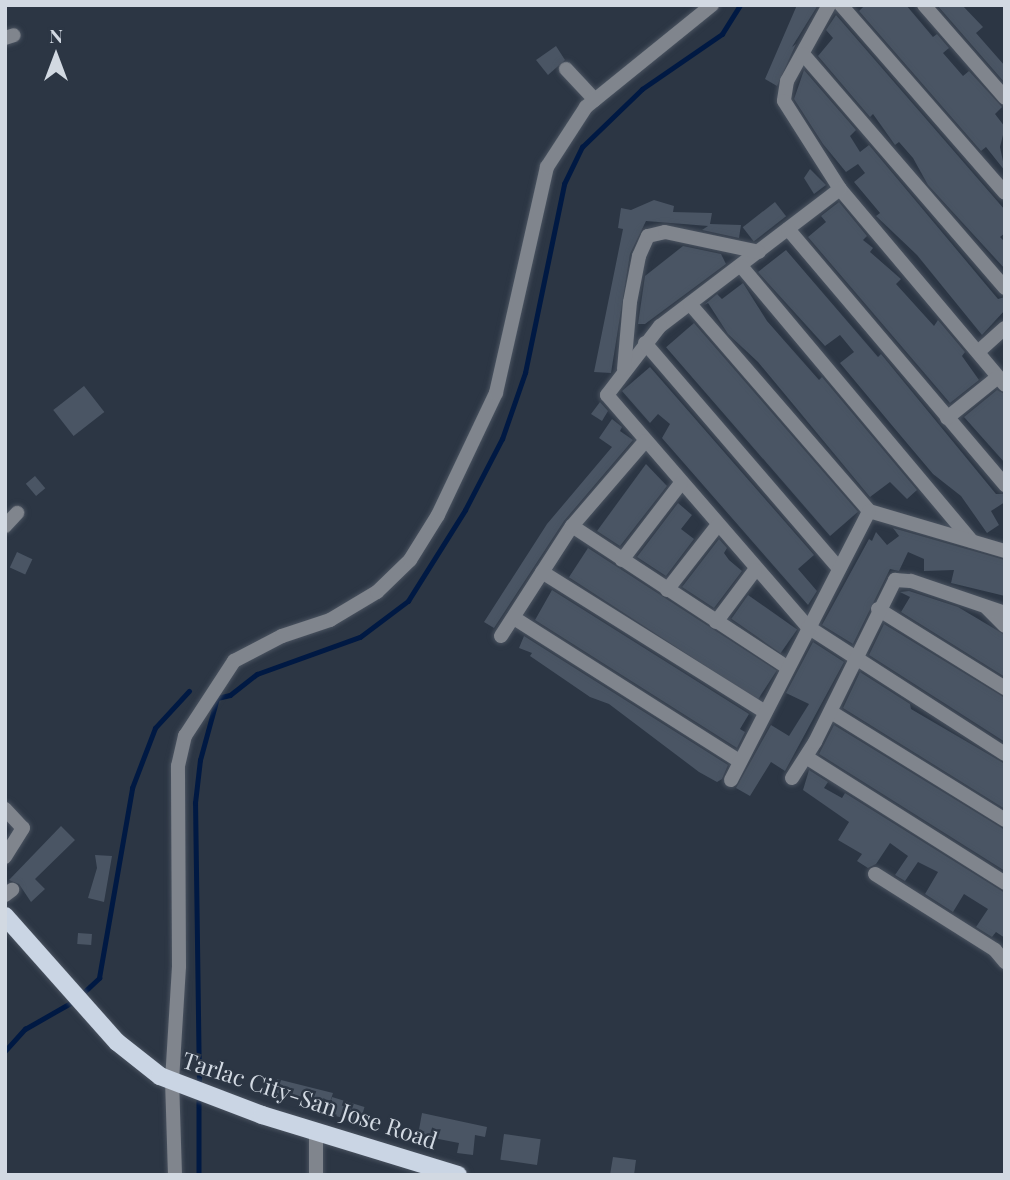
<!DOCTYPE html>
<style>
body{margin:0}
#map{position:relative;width:1010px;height:1180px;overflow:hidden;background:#2c3644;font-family:"Playfair Display",serif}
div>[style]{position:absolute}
.stream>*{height:4.5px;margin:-2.25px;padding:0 2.25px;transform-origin:2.25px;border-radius:2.25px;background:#001943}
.building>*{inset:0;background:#4a5564;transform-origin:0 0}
.roads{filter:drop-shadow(0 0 2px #4a5360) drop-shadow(0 0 2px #4a5360)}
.minor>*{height:14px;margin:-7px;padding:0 7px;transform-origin:7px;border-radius:7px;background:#80858d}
.major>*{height:18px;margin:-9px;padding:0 9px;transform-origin:9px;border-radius:9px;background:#cad5e4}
span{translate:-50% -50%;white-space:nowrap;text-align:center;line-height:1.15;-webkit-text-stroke:5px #2c3644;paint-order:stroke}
.street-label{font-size:23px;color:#d2d9e2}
.frame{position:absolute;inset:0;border:7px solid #d2d9e2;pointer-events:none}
.north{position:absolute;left:21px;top:21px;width:70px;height:70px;-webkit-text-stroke:5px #2c3644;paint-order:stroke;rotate:0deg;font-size:19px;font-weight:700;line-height:28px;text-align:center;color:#d2d9e2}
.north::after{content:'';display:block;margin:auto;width:24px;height:32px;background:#d2d9e2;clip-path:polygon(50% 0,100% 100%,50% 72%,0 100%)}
</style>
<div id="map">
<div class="stream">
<div style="left:81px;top:995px;width:25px;rotate:-43deg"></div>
<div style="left:99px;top:978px;width:193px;rotate:-80.1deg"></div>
<div style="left:132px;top:788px;width:64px;rotate:-69deg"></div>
<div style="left:155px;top:728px;width:50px;rotate:-47.4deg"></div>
<div style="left:5px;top:1051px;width:30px;rotate:-48deg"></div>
<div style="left:25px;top:1029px;width:56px;rotate:-29.7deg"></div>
<div style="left:199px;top:1086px;width:283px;rotate:-90.8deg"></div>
<div style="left:195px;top:803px;width:43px;rotate:-83.4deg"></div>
<div style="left:200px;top:760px;width:64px;rotate:-74.7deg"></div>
<div style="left:217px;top:698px;width:13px;rotate:-13deg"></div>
<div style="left:230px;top:695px;width:34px;rotate:-38deg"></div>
<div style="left:257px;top:674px;width:109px;rotate:-19.8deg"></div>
<div style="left:360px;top:637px;width:60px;rotate:-36.9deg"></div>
<div style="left:408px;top:601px;width:107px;rotate:-57.9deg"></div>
<div style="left:465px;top:510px;width:80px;rotate:-62.5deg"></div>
<div style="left:502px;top:439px;width:70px;rotate:-70.8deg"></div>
<div style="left:525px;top:373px;width:193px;rotate:-78.3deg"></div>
<div style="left:564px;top:184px;width:41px;rotate:-64.1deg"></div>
<div style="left:582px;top:147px;width:83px;rotate:-44deg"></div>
<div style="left:642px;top:89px;width:97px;rotate:-34.5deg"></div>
<div style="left:722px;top:34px;width:34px;rotate:-58deg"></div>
<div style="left:199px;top:1095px;width:80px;rotate:90deg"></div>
</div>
<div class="building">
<div style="clip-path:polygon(797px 5px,818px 5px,792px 47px,796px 44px,777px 86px,765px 79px)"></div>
<div style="clip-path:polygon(865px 5px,906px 5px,933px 37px,937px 34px,949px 48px,943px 53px,963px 76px,969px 71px,1002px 107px,995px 114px,1005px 127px,1000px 147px,1005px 171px,986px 147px,981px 151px,859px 11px)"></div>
<div style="clip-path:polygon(937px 5px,962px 5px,983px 27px,976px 33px,1005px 66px,1005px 83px)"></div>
<div style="clip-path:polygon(836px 15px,1005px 210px,1005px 233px,1000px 237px,1005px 242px,1005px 269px,928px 185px,913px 158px,899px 142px,895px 145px,873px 114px,870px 117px,818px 56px,833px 38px,826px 30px)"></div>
<div style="clip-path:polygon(556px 46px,565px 60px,548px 75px,536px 60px)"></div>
<div style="clip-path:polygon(804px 70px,856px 130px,850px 136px,860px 152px,869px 145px,998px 299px,1005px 297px,1005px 310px,982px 335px,917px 255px,876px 216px,880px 213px,854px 182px,865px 173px,858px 164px,846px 172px,823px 144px,794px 99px)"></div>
<div style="clip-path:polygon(810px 169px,826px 185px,814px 194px,804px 178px)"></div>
<div style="clip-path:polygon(654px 200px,674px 206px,673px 212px,712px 213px,710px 224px,741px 225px,739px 238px,702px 230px,708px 226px,646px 221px,630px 254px,611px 373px,594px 372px,623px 229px,618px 228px,621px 208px,631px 210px)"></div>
<div style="left:775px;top:202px;width:18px;height:41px;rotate:52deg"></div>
<div style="clip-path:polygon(839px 202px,867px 236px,863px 240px,873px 248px,870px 252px,901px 279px,896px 284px,934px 326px,938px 320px,965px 352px,962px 356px,979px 380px,950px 403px,808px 237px,826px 222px,821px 216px)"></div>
<div style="clip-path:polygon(683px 246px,721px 254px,726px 264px,645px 324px,638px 324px,645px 276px)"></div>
<div style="clip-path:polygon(786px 250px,878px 357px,881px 354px,996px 494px,1005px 494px,1005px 502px,991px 511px,999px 525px,987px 533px,961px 496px,933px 474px,890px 423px,840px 363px,854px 352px,840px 335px,825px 346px,758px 272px)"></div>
<div style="clip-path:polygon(743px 283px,767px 321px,819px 380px,822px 377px,917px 490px,907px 499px,890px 482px,870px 497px,758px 362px,728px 334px,708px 303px,704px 305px,717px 294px,722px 299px)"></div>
<div style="left:694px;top:323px;width:250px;height:37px;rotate:49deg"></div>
<div style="clip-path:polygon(650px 367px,814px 555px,798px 569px,817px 591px,808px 605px,662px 438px,670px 424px,658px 414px,650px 423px,622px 391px)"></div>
<div style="left:84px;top:386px;width:33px;height:39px;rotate:52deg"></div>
<div style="clip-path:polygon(997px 390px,1005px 394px,1005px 463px,964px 417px)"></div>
<div style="clip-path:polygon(600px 402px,608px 411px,602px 421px,591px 414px)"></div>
<div style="clip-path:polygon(612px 419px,622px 427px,620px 431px,633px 440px,564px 521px,494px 628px,484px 622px,547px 524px,612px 447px,599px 438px)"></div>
<div style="clip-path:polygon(646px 464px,667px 486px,620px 546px,597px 531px)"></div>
<div style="left:35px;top:476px;width:16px;height:12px;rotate:50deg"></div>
<div style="clip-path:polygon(678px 503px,692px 515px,681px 529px,694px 539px,666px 576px,637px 557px)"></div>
<div style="clip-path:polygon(893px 528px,1005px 560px,1005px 596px,951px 583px,954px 570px,924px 571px,924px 559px,908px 552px,899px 571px,890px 569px,853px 644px,822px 625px,869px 539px,872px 541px,876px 532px,887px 545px,899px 536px)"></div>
<div style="clip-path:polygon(719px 539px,727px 548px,724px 553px,729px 560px,742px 571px,714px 608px,682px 587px)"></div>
<div style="left:588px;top:548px;width:225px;height:35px;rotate:33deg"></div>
<div style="left:17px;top:552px;width:17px;height:17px;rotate:25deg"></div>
<div style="clip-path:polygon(552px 590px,749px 714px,740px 729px,745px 732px,737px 748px,535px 620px)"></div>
<div style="clip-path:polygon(909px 591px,958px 607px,1005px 635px,1005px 677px,901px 612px,910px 597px,900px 592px)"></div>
<div style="left:748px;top:595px;width:60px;height:29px;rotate:35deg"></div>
<div style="clip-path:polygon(884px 624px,1005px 698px,1005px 742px,869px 655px)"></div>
<div style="clip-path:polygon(524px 636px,728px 765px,722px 779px,717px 782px,699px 772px,609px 704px,590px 697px,530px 656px,532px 653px,519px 648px)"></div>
<div style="clip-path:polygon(813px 642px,844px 662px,785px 771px,771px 762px,750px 796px,736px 788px,771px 725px,789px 736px,809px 704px,786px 693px)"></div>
<div style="clip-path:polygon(860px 672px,910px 704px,911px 709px,1005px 764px,1005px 809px,843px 708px)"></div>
<div style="clip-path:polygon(834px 725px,1005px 830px,1005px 871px,819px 754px)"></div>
<div style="clip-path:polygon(809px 770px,828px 782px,824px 788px,842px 798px,845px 793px,1005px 893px,1005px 938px,996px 932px,992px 937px,976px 927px,988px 909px,964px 894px,953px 912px,925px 894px,938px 872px,918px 862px,905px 881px,895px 875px,908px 856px,890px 843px,876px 864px,868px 868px,857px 861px,862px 854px,838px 840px,849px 822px,803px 790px)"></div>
<div style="clip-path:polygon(61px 826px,75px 840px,35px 879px,45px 889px,31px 902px,19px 884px,9px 880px)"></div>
<div style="clip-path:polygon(95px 855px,112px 856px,104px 902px,88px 898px,97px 868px)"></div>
<div style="left:78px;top:933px;width:14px;height:11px;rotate:4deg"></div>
<div style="clip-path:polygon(277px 1079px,333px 1093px,329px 1105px,274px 1096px)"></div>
<div style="left:332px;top:1097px;width:34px;height:17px;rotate:17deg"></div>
<div style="clip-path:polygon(422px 1113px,487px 1127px,485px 1137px,475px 1135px,473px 1155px,457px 1153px,459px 1143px,418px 1135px)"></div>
<div style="left:504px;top:1134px;width:37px;height:26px;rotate:8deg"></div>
<div style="clip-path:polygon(613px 1157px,636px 1160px,634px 1175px,610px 1175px)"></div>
</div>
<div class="roads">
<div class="minor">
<div style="left:829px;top:5px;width:87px;rotate:118.9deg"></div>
<div style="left:787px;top:81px;width:20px;rotate:99deg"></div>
<div style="left:784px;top:101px;width:104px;rotate:57.5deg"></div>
<div style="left:840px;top:189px;width:256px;rotate:49.9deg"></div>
<div style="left:841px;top:5px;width:249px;rotate:48.9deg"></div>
<div style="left:924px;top:5px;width:123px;rotate:48.9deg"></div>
<div style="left:5px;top:38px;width:9px;rotate:-18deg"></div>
<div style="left:803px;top:54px;width:309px;rotate:49.2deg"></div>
<div style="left:566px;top:69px;width:42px;rotate:46.9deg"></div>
<div style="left:840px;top:189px;width:226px;rotate:142.7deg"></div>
<div style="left:660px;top:326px;width:87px;rotate:127.5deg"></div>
<div style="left:607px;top:395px;width:307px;rotate:49.1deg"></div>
<div style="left:808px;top:627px;width:234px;rotate:32.8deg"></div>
<div style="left:788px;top:229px;width:336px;rotate:49.7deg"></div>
<div style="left:741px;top:266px;width:359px;rotate:50deg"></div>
<div style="left:690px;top:304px;width:274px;rotate:49.1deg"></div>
<div style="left:869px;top:511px;width:142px;rotate:16.4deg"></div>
<div style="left:645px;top:343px;width:296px;rotate:49.3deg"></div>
<div style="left:978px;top:352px;width:36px;rotate:-42deg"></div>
<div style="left:624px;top:369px;width:67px;rotate:-84.9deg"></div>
<div style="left:630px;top:302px;width:47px;rotate:-78.9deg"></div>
<div style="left:639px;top:256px;width:22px;rotate:-66deg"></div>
<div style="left:648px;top:236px;width:17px;rotate:-13deg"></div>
<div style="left:665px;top:232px;width:96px;rotate:12deg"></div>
<div style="left:947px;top:418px;width:65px;rotate:-38.8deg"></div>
<div style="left:5px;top:526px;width:18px;rotate:-47deg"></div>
<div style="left:572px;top:526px;width:258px;rotate:33.3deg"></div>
<div style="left:622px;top:560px;width:97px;rotate:-52.5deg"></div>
<div style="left:542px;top:572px;width:263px;rotate:32.1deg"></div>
<div style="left:667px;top:590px;width:81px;rotate:-52deg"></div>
<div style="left:987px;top:608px;width:25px;rotate:45deg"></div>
<div style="left:878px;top:609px;width:150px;rotate:31.9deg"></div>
<div style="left:514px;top:618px;width:267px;rotate:32.4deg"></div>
<div style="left:716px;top:622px;width:65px;rotate:-53.1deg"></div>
<div style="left:501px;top:636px;width:131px;rotate:-57.2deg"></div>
<div style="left:572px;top:526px;width:112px;rotate:-49.3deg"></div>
<div style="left:831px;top:712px;width:205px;rotate:31.8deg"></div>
<div style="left:806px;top:757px;width:236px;rotate:32.3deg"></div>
<div style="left:792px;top:778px;width:43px;rotate:-57.4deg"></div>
<div style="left:815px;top:742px;width:181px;rotate:-63.7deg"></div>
<div style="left:895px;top:580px;width:16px;rotate:4deg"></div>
<div style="left:911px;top:581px;width:99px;rotate:18.8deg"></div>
<div style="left:731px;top:780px;width:302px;rotate:-62.8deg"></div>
<div style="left:5px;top:809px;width:26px;rotate:47deg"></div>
<div style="left:23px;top:828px;width:34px;rotate:122deg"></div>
<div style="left:875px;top:874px;width:142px;rotate:32.3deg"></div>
<div style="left:995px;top:950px;width:16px;rotate:50deg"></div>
<div style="left:5px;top:895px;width:9px;rotate:-36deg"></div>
<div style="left:175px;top:1175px;width:94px;rotate:-91.8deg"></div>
<div style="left:172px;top:1081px;width:115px;rotate:-86.5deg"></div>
<div style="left:179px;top:966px;width:200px;rotate:-90.3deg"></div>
<div style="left:178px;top:766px;width:31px;rotate:-77deg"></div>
<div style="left:185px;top:736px;width:90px;rotate:-56.8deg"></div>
<div style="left:234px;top:661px;width:54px;rotate:-27.5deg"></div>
<div style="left:282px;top:636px;width:51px;rotate:-18.4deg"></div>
<div style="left:330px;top:620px;width:55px;rotate:-30.8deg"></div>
<div style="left:377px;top:592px;width:46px;rotate:-44.1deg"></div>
<div style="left:410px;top:560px;width:53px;rotate:-58.1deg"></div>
<div style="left:438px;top:515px;width:135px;rotate:-64.6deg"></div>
<div style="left:496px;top:393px;width:232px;rotate:-77.3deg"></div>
<div style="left:547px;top:167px;width:72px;rotate:-57deg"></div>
<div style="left:586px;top:107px;width:162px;rotate:-39deg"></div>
<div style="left:316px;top:1175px;width:43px;rotate:-90deg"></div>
</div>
<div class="major">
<div style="left:5px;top:916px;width:169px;rotate:48.4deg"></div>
<div style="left:117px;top:1042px;width:55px;rotate:38.3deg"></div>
<div style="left:160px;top:1076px;width:109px;rotate:20.9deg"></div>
<div style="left:262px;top:1115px;width:205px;rotate:17deg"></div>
</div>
</div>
<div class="street-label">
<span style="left:310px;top:1100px;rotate:18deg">Tarlac City-San Jose Road</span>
</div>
<div class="frame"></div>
<div class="north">N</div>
</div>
